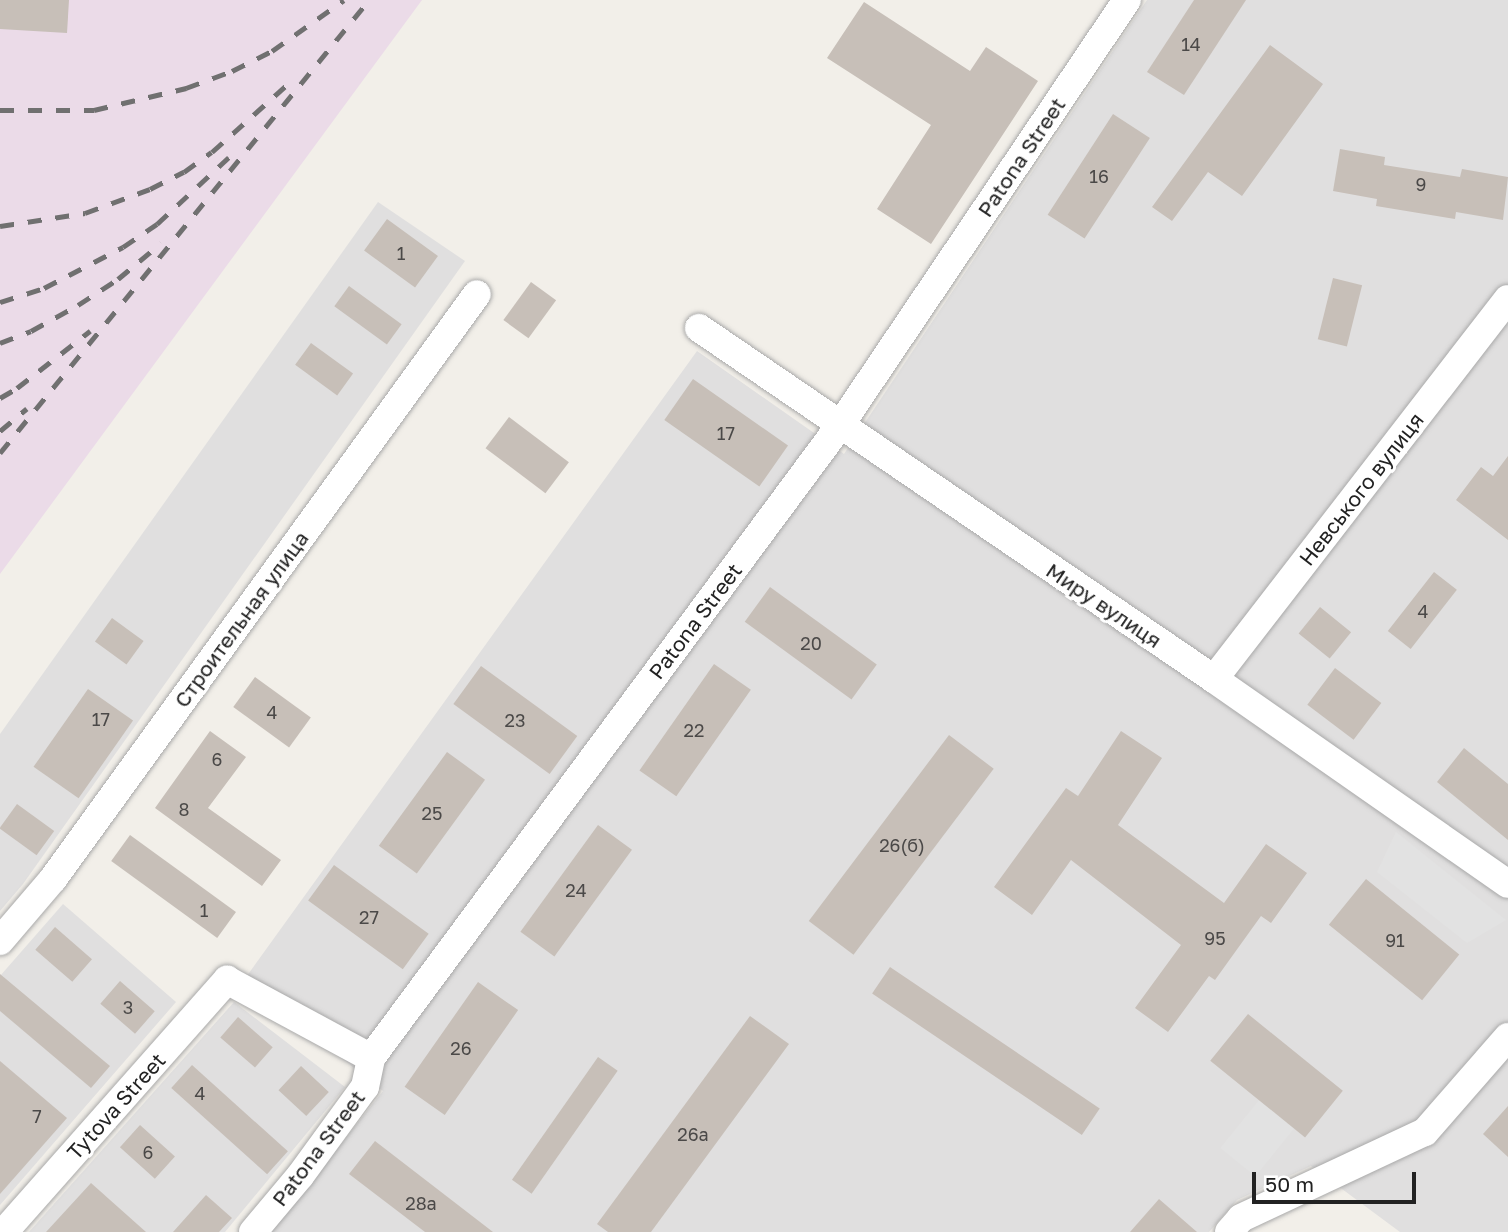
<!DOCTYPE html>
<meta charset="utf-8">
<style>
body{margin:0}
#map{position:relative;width:1508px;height:1232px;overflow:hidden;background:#f2efe9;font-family:"Golos Text",sans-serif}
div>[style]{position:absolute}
.residential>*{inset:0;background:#e0dfdf}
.industrial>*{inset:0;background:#ebdbe8}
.parking>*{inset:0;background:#e2e2e2;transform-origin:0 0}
.building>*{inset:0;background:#c7bfb8;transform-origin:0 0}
.roads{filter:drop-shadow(0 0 2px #a9a9a9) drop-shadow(0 0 2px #a9a9a9)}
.minor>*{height:28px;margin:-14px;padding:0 14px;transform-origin:14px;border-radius:14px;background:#fff}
.rail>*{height:5px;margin-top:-2.5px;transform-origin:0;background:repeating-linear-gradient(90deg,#707070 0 14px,transparent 0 28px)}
span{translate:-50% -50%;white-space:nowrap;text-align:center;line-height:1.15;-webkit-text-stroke:6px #fff;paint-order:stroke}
.number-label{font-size:18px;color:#4b4948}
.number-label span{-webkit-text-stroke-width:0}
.street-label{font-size:21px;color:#222}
.scale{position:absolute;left:1252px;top:1172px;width:164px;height:32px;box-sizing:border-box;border:4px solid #222;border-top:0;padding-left:9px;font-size:21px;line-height:24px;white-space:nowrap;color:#222;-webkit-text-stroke:5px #fff;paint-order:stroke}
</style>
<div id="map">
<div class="residential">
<div style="clip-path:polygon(1147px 0,1508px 0,1508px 1232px,1400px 1232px,1311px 1166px,1237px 1200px,1209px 1232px,271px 1232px,383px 1091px,244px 980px,697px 351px,844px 454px)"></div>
<div style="clip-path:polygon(378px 202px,465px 261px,23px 884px,0 911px,0 734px)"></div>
<div style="clip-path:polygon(63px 904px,176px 1002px,0 1205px,0 976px)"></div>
<div style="clip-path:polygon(234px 1002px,345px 1087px,225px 1232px,29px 1232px)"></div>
</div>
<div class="industrial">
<div style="clip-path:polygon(0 0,422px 0,0 574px)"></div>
</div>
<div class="parking">
<div style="clip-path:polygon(1396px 832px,1506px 920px,1467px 943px,1377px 872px)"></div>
<div style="left:1260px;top:1099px;width:45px;height:63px;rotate:39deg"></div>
</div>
<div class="building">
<div style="clip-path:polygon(0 0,69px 0,67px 33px,0 29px)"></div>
<div style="clip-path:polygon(1194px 0,1246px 0,1184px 95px,1147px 72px)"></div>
<div style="clip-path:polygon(864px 2px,970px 71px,986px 47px,1038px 81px,931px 244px,877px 209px,931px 125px,827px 58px)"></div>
<div style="clip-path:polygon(1270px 45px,1323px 84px,1242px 196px,1208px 172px,1172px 221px,1152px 207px)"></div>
<div style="left:1113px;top:114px;width:44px;height:120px;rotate:33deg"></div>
<div style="clip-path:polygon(1340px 149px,1385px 157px,1384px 165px,1460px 177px,1462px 169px,1508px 177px,1503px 220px,1456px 212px,1455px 219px,1376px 206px,1377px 199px,1333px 191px)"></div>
<div style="left:387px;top:219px;width:63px;height:39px;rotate:36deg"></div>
<div style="left:1333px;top:278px;width:30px;height:63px;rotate:14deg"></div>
<div style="left:531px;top:282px;width:31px;height:47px;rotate:36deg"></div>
<div style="left:349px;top:286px;width:65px;height:25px;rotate:36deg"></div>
<div style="left:311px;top:343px;width:52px;height:27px;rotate:36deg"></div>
<div style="left:693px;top:379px;width:116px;height:50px;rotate:35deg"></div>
<div style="left:509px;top:417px;width:75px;height:39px;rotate:37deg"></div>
<div style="clip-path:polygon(1508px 456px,1508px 540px,1456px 500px,1481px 467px,1493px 476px)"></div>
<div style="left:1434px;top:572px;width:29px;height:75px;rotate:38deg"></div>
<div style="left:770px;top:587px;width:132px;height:43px;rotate:36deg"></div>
<div style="left:1320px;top:607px;width:40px;height:34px;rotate:39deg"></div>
<div style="left:112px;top:618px;width:39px;height:29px;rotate:36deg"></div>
<div style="left:714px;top:664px;width:45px;height:130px;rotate:35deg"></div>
<div style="left:481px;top:666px;width:119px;height:47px;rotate:36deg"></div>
<div style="left:1335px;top:668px;width:58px;height:46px;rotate:37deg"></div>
<div style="left:255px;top:677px;width:69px;height:37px;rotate:36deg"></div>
<div style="left:88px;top:689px;width:55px;height:95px;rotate:35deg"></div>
<div style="clip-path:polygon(210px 731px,246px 757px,208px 808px,281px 860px,262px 886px,155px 808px)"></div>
<div style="clip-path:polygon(1121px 731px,1162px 758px,1118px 825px,1224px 903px,1266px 844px,1307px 873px,1271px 923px,1261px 916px,1215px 980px,1209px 976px,1168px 1032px,1135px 1008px,1181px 945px,1071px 860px,1032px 915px,994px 887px,1066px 788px,1078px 796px)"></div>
<div style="left:949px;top:735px;width:56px;height:233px;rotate:37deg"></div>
<div style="clip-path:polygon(1464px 748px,1508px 784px,1508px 840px,1437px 782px)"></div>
<div style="left:447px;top:752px;width:47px;height:116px;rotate:36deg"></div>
<div style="left:17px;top:804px;width:46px;height:30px;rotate:36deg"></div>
<div style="left:598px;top:825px;width:42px;height:132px;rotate:36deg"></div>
<div style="left:130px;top:835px;width:131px;height:32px;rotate:36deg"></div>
<div style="left:334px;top:865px;width:117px;height:44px;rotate:36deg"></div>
<div style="left:1366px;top:879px;width:120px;height:59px;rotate:39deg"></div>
<div style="left:55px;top:927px;width:49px;height:30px;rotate:41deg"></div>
<div style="left:890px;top:967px;width:253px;height:32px;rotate:34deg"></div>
<div style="clip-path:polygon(0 974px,110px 1066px,91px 1088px,0 1011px)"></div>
<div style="left:120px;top:981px;width:46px;height:30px;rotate:41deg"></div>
<div style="left:478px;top:982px;width:49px;height:128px;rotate:35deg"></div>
<div style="left:1248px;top:1014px;width:122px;height:60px;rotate:39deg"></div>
<div style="clip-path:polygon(750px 1016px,789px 1044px,651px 1232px,608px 1232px,597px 1224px)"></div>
<div style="left:238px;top:1017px;width:46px;height:27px;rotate:41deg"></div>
<div style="left:598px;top:1057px;width:24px;height:150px;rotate:35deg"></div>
<div style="clip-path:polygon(0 1061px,67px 1118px,0 1194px)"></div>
<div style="left:192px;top:1065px;width:129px;height:31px;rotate:42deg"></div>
<div style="left:301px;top:1066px;width:38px;height:33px;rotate:43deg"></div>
<div style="clip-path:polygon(1508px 1106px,1508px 1157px,1483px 1134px)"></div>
<div style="left:140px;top:1125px;width:47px;height:30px;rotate:42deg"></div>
<div style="clip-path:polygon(375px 1141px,493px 1232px,425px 1232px,349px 1174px)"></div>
<div style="clip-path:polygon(91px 1183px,146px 1232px,46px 1232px)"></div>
<div style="clip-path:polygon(206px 1195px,232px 1218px,219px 1232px,173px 1232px)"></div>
<div style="clip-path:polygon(1159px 1199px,1197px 1232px,1130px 1232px)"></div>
</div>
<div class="roads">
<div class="minor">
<div style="left:699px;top:328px;width:623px;rotate:34.28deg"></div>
<div style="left:1214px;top:679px;width:358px;rotate:34.9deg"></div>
<div style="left:1214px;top:679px;width:480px;rotate:-52.3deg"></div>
<div style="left:0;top:941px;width:82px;rotate:-49.5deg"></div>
<div style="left:53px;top:879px;width:722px;rotate:-54.07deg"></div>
<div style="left:4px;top:1232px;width:337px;rotate:-48.5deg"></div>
<div style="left:227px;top:980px;width:164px;rotate:28.4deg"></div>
<div style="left:253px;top:1232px;width:73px;rotate:-50deg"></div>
<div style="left:300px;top:1176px;width:110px;rotate:-53.9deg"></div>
<div style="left:365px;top:1087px;width:30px;rotate:-78deg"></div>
<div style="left:371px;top:1058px;width:789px;rotate:-53.45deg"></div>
<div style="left:841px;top:424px;width:511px;rotate:-56deg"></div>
<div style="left:1229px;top:1232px;width:18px;rotate:-49deg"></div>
<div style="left:1241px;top:1218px;width:203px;rotate:-25.1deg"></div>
<div style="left:1425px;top:1132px;width:126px;rotate:-48.9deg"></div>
</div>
</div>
<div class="rail">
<div style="left:0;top:110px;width:94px"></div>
<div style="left:94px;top:110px;width:95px;rotate:-13.4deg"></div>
<div style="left:186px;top:88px;width:49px;rotate:-20.3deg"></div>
<div style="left:232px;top:71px;width:45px;rotate:-26.6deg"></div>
<div style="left:272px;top:51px;width:88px;rotate:-35.3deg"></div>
<div style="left:0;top:226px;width:86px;rotate:-8.7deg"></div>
<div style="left:85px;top:213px;width:69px;rotate:-20.3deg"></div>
<div style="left:150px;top:189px;width:38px;rotate:-27deg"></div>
<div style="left:184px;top:172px;width:34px;rotate:-36deg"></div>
<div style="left:212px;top:152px;width:105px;rotate:-41.9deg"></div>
<div style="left:0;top:302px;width:46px;rotate:-17.7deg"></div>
<div style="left:44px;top:288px;width:89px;rotate:-27.4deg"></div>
<div style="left:123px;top:247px;width:41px;rotate:-34.1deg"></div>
<div style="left:157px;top:224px;width:98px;rotate:-42.9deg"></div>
<div style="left:0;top:343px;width:33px;rotate:-21deg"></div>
<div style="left:31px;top:331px;width:54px;rotate:-29deg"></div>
<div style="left:78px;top:305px;width:48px;rotate:-33deg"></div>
<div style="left:118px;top:279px;width:56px;rotate:-39.9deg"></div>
<div style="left:0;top:398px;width:20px;rotate:-30deg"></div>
<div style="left:17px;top:388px;width:93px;rotate:-38deg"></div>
<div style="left:0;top:431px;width:35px;rotate:-40deg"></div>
<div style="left:0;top:453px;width:584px;rotate:-50.83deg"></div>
</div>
<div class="number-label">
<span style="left:1191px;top:44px">14</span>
<span style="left:1099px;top:176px">16</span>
<span style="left:1421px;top:184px">9</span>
<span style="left:401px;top:253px">1</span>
<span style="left:726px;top:433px">17</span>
<span style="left:1423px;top:611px">4</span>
<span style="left:811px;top:643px">20</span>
<span style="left:272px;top:712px">4</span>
<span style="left:101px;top:719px">17</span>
<span style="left:515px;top:720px">23</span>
<span style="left:694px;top:730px">22</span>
<span style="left:217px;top:759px">6</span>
<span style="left:184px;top:809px">8</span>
<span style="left:432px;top:813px">25</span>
<span style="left:902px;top:845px">26(б)</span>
<span style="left:576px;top:890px">24</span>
<span style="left:204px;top:910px">1</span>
<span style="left:369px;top:917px">27</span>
<span style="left:1215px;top:938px">95</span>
<span style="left:1395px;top:940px">91</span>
<span style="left:128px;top:1007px">3</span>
<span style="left:461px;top:1048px">26</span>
<span style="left:200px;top:1093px">4</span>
<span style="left:37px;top:1116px">7</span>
<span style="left:693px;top:1134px">26а</span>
<span style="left:148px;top:1152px">6</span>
<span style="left:421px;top:1203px">28а</span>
</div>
<div class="street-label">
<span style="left:1021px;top:157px;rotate:-56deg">Patona Street</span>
<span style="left:1361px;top:489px;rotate:-52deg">Невського вулиця</span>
<span style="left:1104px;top:605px;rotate:34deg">Миру вулиця</span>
<span style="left:241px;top:619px;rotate:-54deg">Строительная улица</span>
<span style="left:695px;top:621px;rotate:-53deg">Patona Street</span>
<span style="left:116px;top:1106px;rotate:-48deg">Tytova Street</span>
<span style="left:318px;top:1148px;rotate:-53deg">Patona Street</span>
</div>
<div class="scale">50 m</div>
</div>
